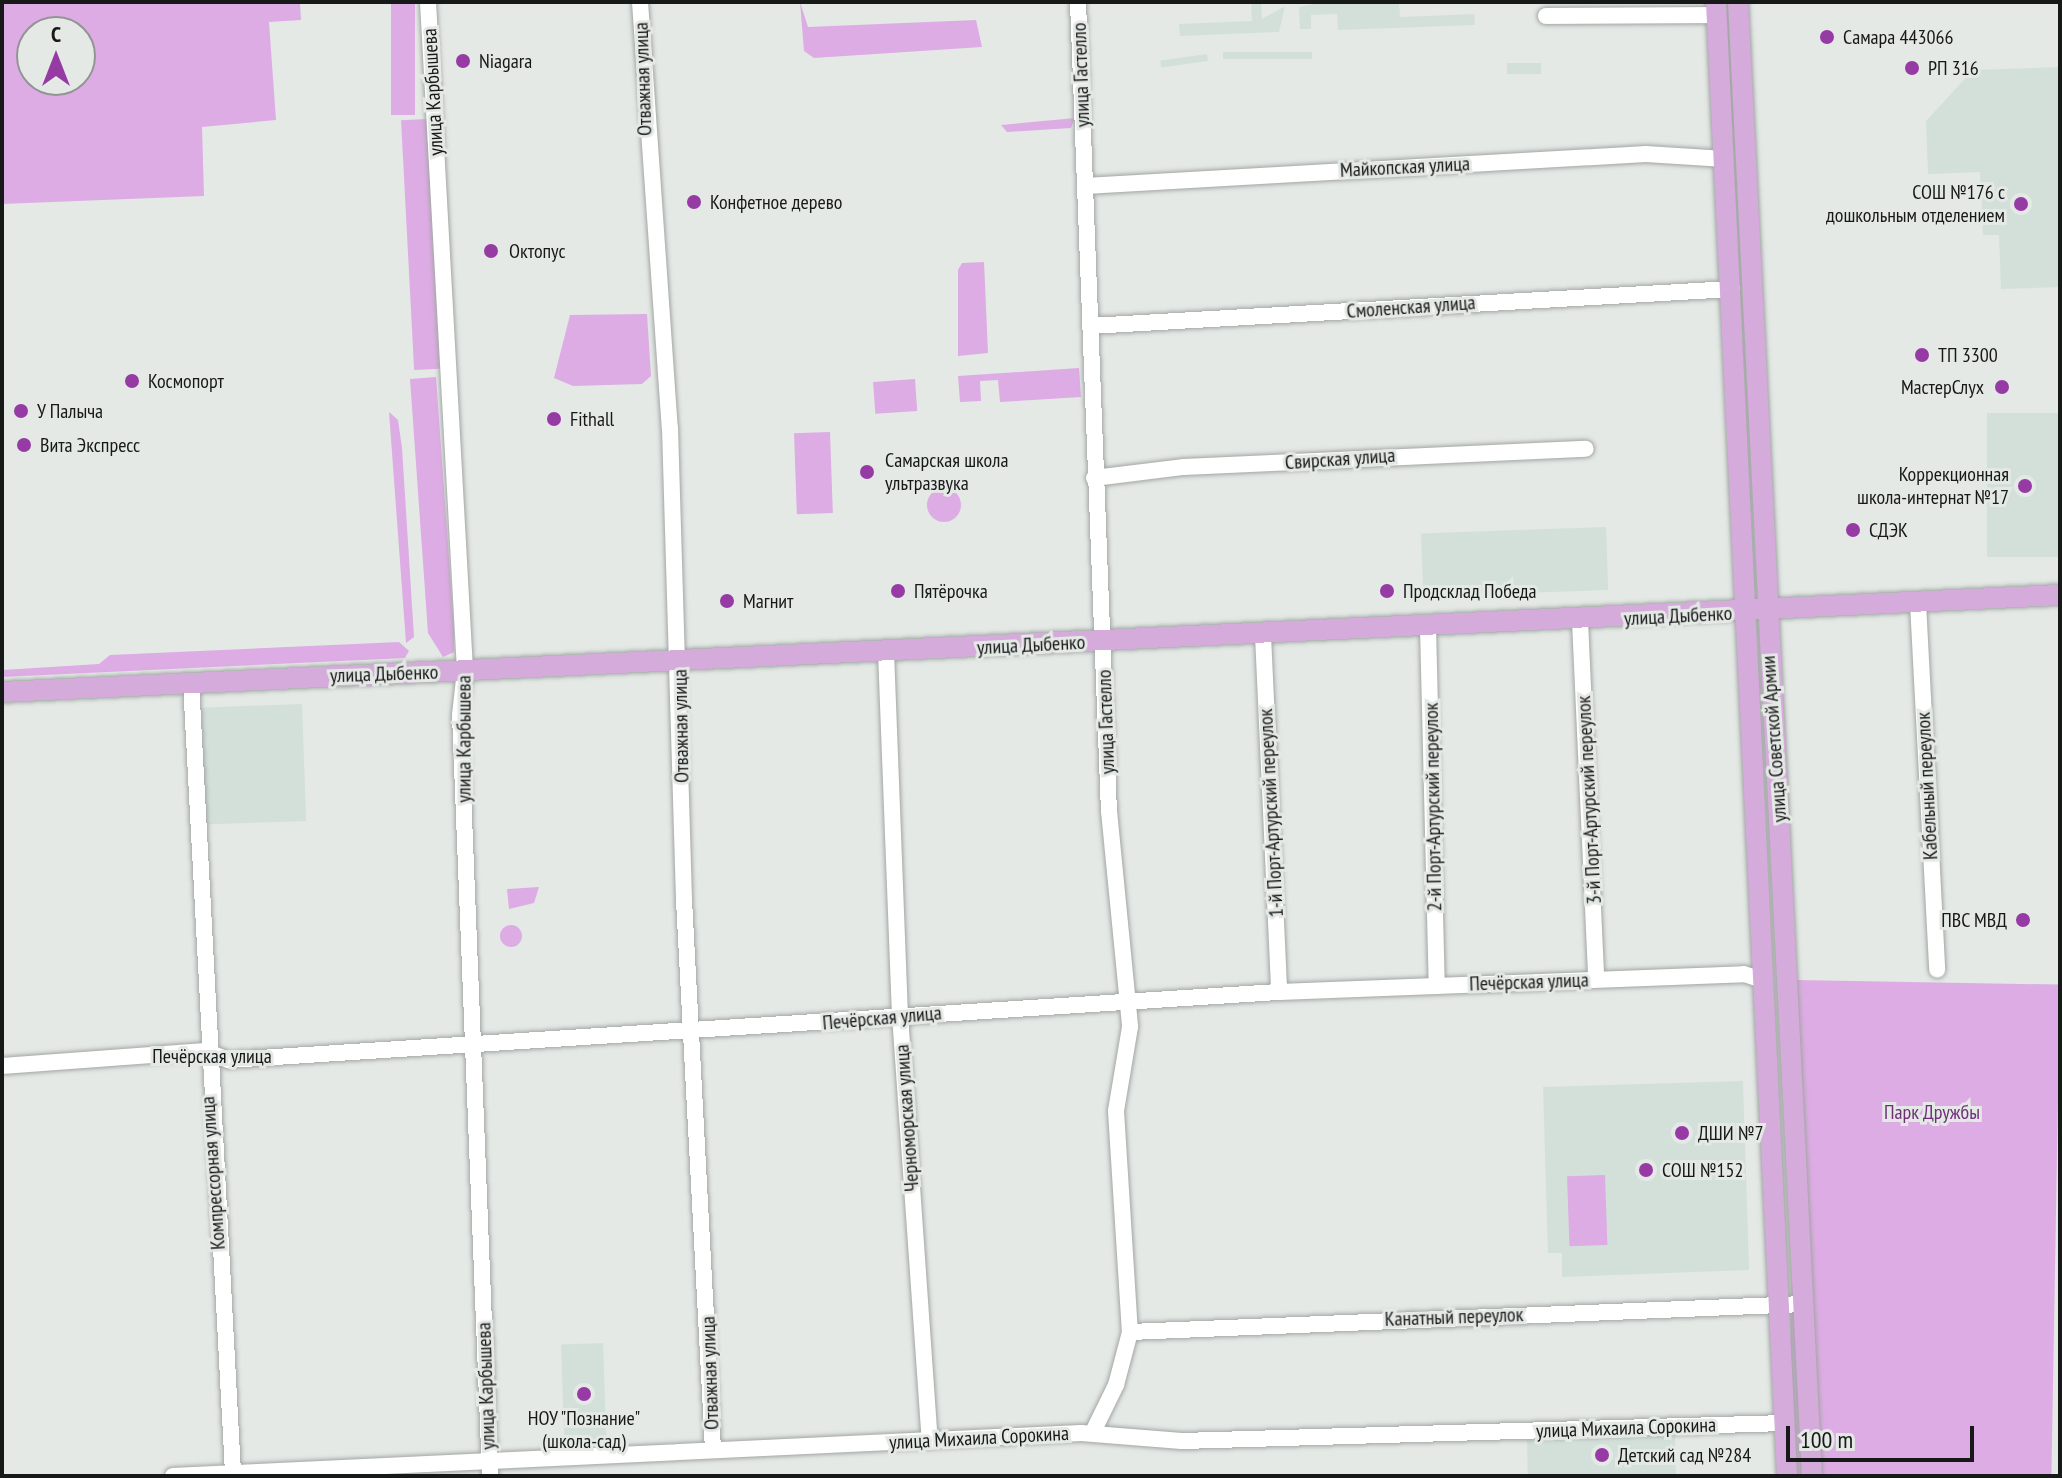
<!DOCTYPE html>
<meta charset="utf-8">
<style>
body{margin:0}
#map{position:relative;width:2062px;height:1478px;overflow:hidden;background:#e4e9e6;font-family:"PT Sans Narrow",sans-serif}
div>[style]{position:absolute}
.built>*{inset:0;background:#d3e0da;transform-origin:0 0}
.green>*{inset:0;background:#ddace4;transform-origin:0 0}
.round{border-radius:50%}
.roads{filter:drop-shadow(0 0 2px #a2a6a4) drop-shadow(0 0 2px #a2a6a4)}
.minor>*{height:16px;margin:-8px;padding:0 8px;transform-origin:8px;border-radius:8px;background:#fff}
.major>*{height:20px;margin:-10px;padding:0 10px;transform-origin:10px;border-radius:10px;background:#d4abda}
.dots>*{width:22px;height:22px;translate:-50% -50%;box-sizing:border-box;border:4px solid #e4e9e6;border-radius:50%}
span{translate:-50% -50%;white-space:nowrap;text-align:center;line-height:1.15;-webkit-text-stroke:6px #e4e9e6;paint-order:stroke}
.poi-label{font-size:20px;color:#171818}
.left{translate:0 -50%;text-align:left}
.right{translate:-100% -50%;text-align:right}
.street-label{font-size:20px;color:#171818}
.park-label{font-size:20px;color:#6e2f78}
.frame{position:absolute;inset:0;border:4px solid #171818;pointer-events:none}
.north{position:absolute;left:16px;top:16px;width:80px;height:80px;box-sizing:border-box;background:#e4e9e6;border:2px solid #929594;border-radius:50%;rotate:0deg;font-size:22px;font-weight:700;line-height:32px;text-align:center;color:#171818}
.north::after{content:'';display:block;margin:auto;width:28px;height:36px;background:#963aa4;clip-path:polygon(50% 0,100% 100%,50% 72%,0 100%)}
.scale{position:absolute;left:1786px;top:1426px;width:188px;height:36px;box-sizing:border-box;border:4px solid #171818;border-top:0;padding-left:10px;font-size:24px;line-height:28px;white-space:nowrap;color:#171818;-webkit-text-stroke:6px #e4e9e6;paint-order:stroke}
</style>
<div id="map">
<div class="built">
<div style="clip-path:polygon(1251px 2px,1261px 2px,1262px 19px,1285px 6px,1279px 32px,1180px 36px,1179px 24px,1252px 21px)"></div>
<div style="clip-path:polygon(1318px 3px,1399px 3px,1400px 17px,1474px 14px,1475px 25px,1338px 30px,1337px 14px,1311px 15px,1311px 29px,1300px 29px,1299px 7px)"></div>
<div style="left:1312px;top:52px;width:7px;height:89px;rotate:90deg"></div>
<div style="left:1207px;top:54px;width:7px;height:47px;rotate:82deg"></div>
<div style="left:1507px;top:63px;width:34px;height:11px"></div>
<div style="clip-path:polygon(2060px 67px,2060px 287px,2001px 289px,1999px 235px,1983px 235px,1980px 172px,1928px 174px,1926px 121px,1973px 70px)"></div>
<div style="left:2060px;top:413px;width:144px;height:73px;rotate:90deg"></div>
<div style="left:1606px;top:527px;width:63px;height:185px;rotate:88deg"></div>
<div style="left:302px;top:704px;width:117px;height:104px;rotate:88deg"></div>
<div style="clip-path:polygon(1743px 1081px,1749px 1270px,1562px 1277px,1562px 1253px,1548px 1253px,1543px 1087px)"></div>
<div style="left:603px;top:1343px;width:100px;height:42px;rotate:88deg"></div>
<div style="left:1675px;top:1431px;width:45px;height:148px;rotate:89deg"></div>
</div>
<div class="green">
<div style="clip-path:polygon(evenodd,2px 2px,300px 2px,301px 20px,269px 22px,276px 120px,202px 127px,204px 196px,2px 204px,2px 2px,32px 32px,80px 32px,80px 80px,32px 80px,32px 32px)"></div>
<div style="left:391px;top:2px;width:24px;height:113px"></div>
<div style="clip-path:polygon(800px 2px,808px 27px,976px 20px,982px 47px,814px 58px,804px 51px)"></div>
<div style="clip-path:polygon(1075px 118px,1071px 128px,1007px 132px,1001px 125px)"></div>
<div style="left:427px;top:119px;width:250px;height:26px;rotate:87deg"></div>
<div style="clip-path:polygon(984px 262px,988px 353px,958px 356px,958px 270px,962px 263px)"></div>
<div style="clip-path:polygon(647px 314px,651px 376px,642px 384px,573px 386px,554px 378px,570px 315px)"></div>
<div style="clip-path:polygon(1079px 368px,1081px 397px,1000px 402px,998px 380px,980px 381px,981px 401px,960px 402px,958px 376px)"></div>
<div style="clip-path:polygon(436px 377px,454px 629px,454px 652px,443px 657px,428px 633px,410px 379px)"></div>
<div style="left:915px;top:379px;width:32px;height:42px;rotate:86deg"></div>
<div style="clip-path:polygon(389px 412px,398px 420px,402px 448px,414px 637px,406px 643px)"></div>
<div style="left:830px;top:432px;width:81px;height:36px;rotate:88deg"></div>
<div class="round" style="left:927px;top:488px;width:34px;height:34px"></div>
<div style="clip-path:polygon(399px 642px,409px 651px,405px 658px,2px 677px,2px 670px,99px 664px,110px 655px)"></div>
<div style="clip-path:polygon(539px 887px,534px 903px,509px 909px,507px 889px)"></div>
<div class="round" style="left:500px;top:925px;width:22px;height:22px"></div>
<div style="left:1797px;top:980px;width:263px;height:497px;rotate:1deg"></div>
<div style="left:1605px;top:1175px;width:70px;height:38px;rotate:88deg"></div>
</div>
<div class="roads">
<div class="minor">
<div style="left:428px;top:2px;width:669px;rotate:86.83deg"></div>
<div style="left:465px;top:670px;width:45px;rotate:96.3deg"></div>
<div style="left:460px;top:715px;width:762px;rotate:87.74deg"></div>
<div style="left:640px;top:2px;width:427px;rotate:86deg"></div>
<div style="left:670px;top:428px;width:472px;rotate:88.3deg"></div>
<div style="left:684px;top:900px;width:551px;rotate:86.98deg"></div>
<div style="left:1078px;top:2px;width:810px;rotate:87.81deg"></div>
<div style="left:1109px;top:811px;width:217px;rotate:84.4deg"></div>
<div style="left:1130px;top:1027px;width:85px;rotate:99.5deg"></div>
<div style="left:1116px;top:1111px;width:221px;rotate:86.4deg"></div>
<div style="left:1130px;top:1332px;width:55px;rotate:104.8deg"></div>
<div style="left:1116px;top:1385px;width:52px;rotate:116.1deg"></div>
<div style="left:1546px;top:16px;width:170px;rotate:-0.3deg"></div>
<div style="left:1085px;top:186px;width:562px;rotate:-3.26deg"></div>
<div style="left:1646px;top:154px;width:79px;rotate:3.6deg"></div>
<div style="left:1090px;top:326px;width:643px;rotate:-3.3deg"></div>
<div style="left:1094px;top:478px;width:91px;rotate:-7deg"></div>
<div style="left:1184px;top:467px;width:402px;rotate:-2.6deg"></div>
<div style="left:1918px;top:603px;width:367px;rotate:87deg"></div>
<div style="left:1580px;top:621px;width:358px;rotate:87.4deg"></div>
<div style="left:1428px;top:627px;width:359px;rotate:88.6deg"></div>
<div style="left:1263px;top:635px;width:357px;rotate:87.4deg"></div>
<div style="left:886px;top:652px;width:363px;rotate:87.8deg"></div>
<div style="left:900px;top:1015px;width:427px;rotate:86deg"></div>
<div style="left:191px;top:682px;width:791px;rotate:86.96deg"></div>
<div style="left:2px;top:1066px;width:204px;rotate:-4.2deg"></div>
<div style="left:205px;top:1051px;width:26px;rotate:21deg"></div>
<div style="left:229px;top:1060px;width:1052px;rotate:-3.71deg"></div>
<div style="left:1279px;top:992px;width:465px;rotate:-2.2deg"></div>
<div style="left:1744px;top:974px;width:20px;rotate:18deg"></div>
<div style="left:1130px;top:1332px;width:675px;rotate:-2.38deg"></div>
<div style="left:173px;top:1476px;width:909px;rotate:-2.71deg"></div>
<div style="left:1081px;top:1433px;width:101px;rotate:4.5deg"></div>
<div style="left:1182px;top:1441px;width:603px;rotate:-1.71deg"></div>
</div>
<div class="major">
<div style="left:1716px;top:2px;width:1476px;rotate:87.24deg"></div>
<div style="left:1738px;top:2px;width:1476px;rotate:87.13deg"></div>
<div style="left:2px;top:692px;width:2060px;rotate:-2.7deg"></div>
</div>
</div>
<div class="dots">
<div style="left:1827px;top:37px;background:#963aa4"></div>
<div style="left:463px;top:61px;background:#963aa4"></div>
<div style="left:1912px;top:68px;background:#963aa4"></div>
<div style="left:694px;top:202px;background:#963aa4"></div>
<div style="left:2021px;top:204px;background:#963aa4"></div>
<div style="left:491px;top:251px;background:#963aa4"></div>
<div style="left:1922px;top:355px;background:#963aa4"></div>
<div style="left:132px;top:381px;background:#963aa4"></div>
<div style="left:2002px;top:387px;background:#963aa4"></div>
<div style="left:21px;top:411px;background:#963aa4"></div>
<div style="left:554px;top:419px;background:#963aa4"></div>
<div style="left:24px;top:445px;background:#963aa4"></div>
<div style="left:867px;top:472px;background:#963aa4"></div>
<div style="left:2025px;top:486px;background:#963aa4"></div>
<div style="left:1853px;top:530px;background:#963aa4"></div>
<div style="left:898px;top:591px;background:#963aa4"></div>
<div style="left:1387px;top:591px;background:#963aa4"></div>
<div style="left:727px;top:601px;background:#963aa4"></div>
<div style="left:2023px;top:920px;background:#963aa4"></div>
<div style="left:1682px;top:1133px;background:#963aa4"></div>
<div style="left:1646px;top:1170px;background:#963aa4"></div>
<div style="left:584px;top:1394px;background:#963aa4"></div>
<div style="left:1602px;top:1455px;background:#963aa4"></div>
</div>
<div class="poi-label">
<span class="left" style="left:1843px;top:37px">Самара 443066</span>
<span class="left" style="left:479px;top:61px">Niagara</span>
<span class="left" style="left:1928px;top:68px">РП 316</span>
<span class="right" style="left:2005px;top:204px">СОШ №176 с<br>дошкольным отделением</span>
<span class="left" style="left:710px;top:202px">Конфетное дерево</span>
<span class="left" style="left:509px;top:251px">Октопус</span>
<span class="left" style="left:1938px;top:355px">ТП 3300</span>
<span class="left" style="left:148px;top:381px">Космопорт</span>
<span class="right" style="left:1984px;top:387px">МастерСлух</span>
<span class="left" style="left:37px;top:411px">У Палыча</span>
<span class="left" style="left:570px;top:419px">Fithall</span>
<span class="left" style="left:40px;top:445px">Вита Экспресс</span>
<span class="left" style="left:885px;top:472px">Самарская школа<br>ультразвука</span>
<span class="right" style="left:2009px;top:486px">Коррекционная<br>школа-интернат №17</span>
<span class="left" style="left:1869px;top:530px">СДЭК</span>
<span class="left" style="left:914px;top:591px">Пятёрочка</span>
<span class="left" style="left:1403px;top:591px">Продсклад Победа</span>
<span class="left" style="left:743px;top:601px">Магнит</span>
<span class="right" style="left:2007px;top:920px">ПВС МВД</span>
<span class="left" style="left:1698px;top:1133px">ДШИ №7</span>
<span class="left" style="left:1662px;top:1170px">СОШ №152</span>
<span style="left:584px;top:1430px">НОУ "Познание"<br>(школа-сад)</span>
<span class="left" style="left:1618px;top:1455px">Детский сад №284</span>
</div>
<div class="street-label">
<span style="left:1081px;top:75px;rotate:-92deg">улица Гастелло</span>
<span style="left:643px;top:79px;rotate:-92deg">Отважная улица</span>
<span style="left:433px;top:92px;rotate:-93deg">улица Карбышева</span>
<span style="left:1405px;top:167px;rotate:-3deg">Майкопская улица</span>
<span style="left:1411px;top:307px;rotate:-4deg">Смоленская улица</span>
<span style="left:1340px;top:459px;rotate:-4deg">Свирская улица</span>
<span style="left:1678px;top:616px;rotate:-3deg">улица Дыбенко</span>
<span style="left:1031px;top:645px;rotate:-3deg">улица Дыбенко</span>
<span style="left:384px;top:674px;rotate:-2deg">улица Дыбенко</span>
<span style="left:1106px;top:722px;rotate:-92deg">улица Гастелло</span>
<span style="left:681px;top:726px;rotate:-91deg">Отважная улица</span>
<span style="left:464px;top:739px;rotate:-90deg">улица Карбышева</span>
<span style="left:1774px;top:739px;rotate:-94deg">улица Советской Армии</span>
<span style="left:1927px;top:786px;rotate:-93deg">Кабельный переулок</span>
<span style="left:1589px;top:800px;rotate:-93deg">3-й Порт-Артурский переулок</span>
<span style="left:1433px;top:807px;rotate:-91deg">2-й Порт-Артурский переулок</span>
<span style="left:1271px;top:813px;rotate:-93deg">1-й Порт-Артурский переулок</span>
<span style="left:1529px;top:982px;rotate:-2deg">Печёрская улица</span>
<span style="left:882px;top:1018px;rotate:-5deg">Печёрская улица</span>
<span style="left:212px;top:1056px">Печёрская улица</span>
<span style="left:907px;top:1118px;rotate:-94deg">Черноморская улица</span>
<span style="left:213px;top:1173px;rotate:-94deg">Компрессорная улица</span>
<span style="left:1454px;top:1317px;rotate:-2deg">Канатный переулок</span>
<span style="left:710px;top:1373px;rotate:-92deg">Отважная улица</span>
<span style="left:486px;top:1386px;rotate:-92deg">улица Карбышева</span>
<span style="left:1626px;top:1428px;rotate:-2deg">улица Михаила Сорокина</span>
<span style="left:979px;top:1438px;rotate:-3deg">улица Михаила Сорокина</span>
</div>
<div class="park-label">
<span style="left:1932px;top:1112px">Парк Дружбы</span>
</div>
<div class="frame"></div>
<div class="north">С</div>
<div class="scale">100 m</div>
</div>
